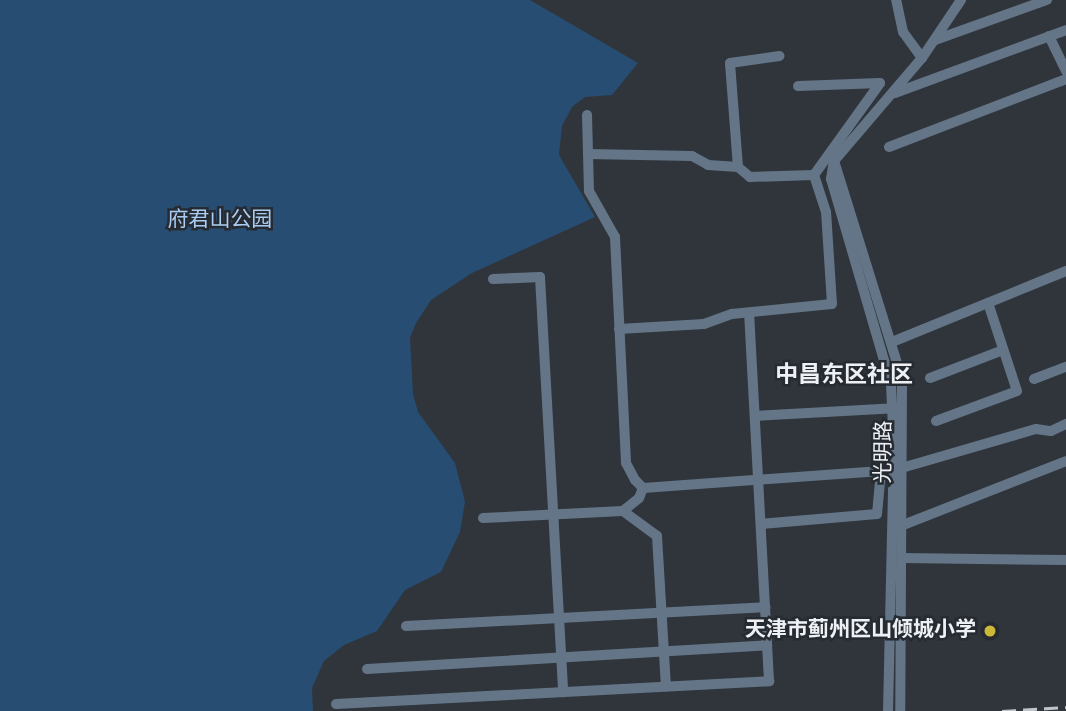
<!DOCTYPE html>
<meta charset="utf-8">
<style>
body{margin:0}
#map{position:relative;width:1066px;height:711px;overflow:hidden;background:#2f353b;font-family:Overpass,"Noto Sans SC",sans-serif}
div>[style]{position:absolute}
.green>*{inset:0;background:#274d73}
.street>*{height:10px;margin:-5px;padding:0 5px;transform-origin:5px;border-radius:5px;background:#647588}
.rail>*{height:2.5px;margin-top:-1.25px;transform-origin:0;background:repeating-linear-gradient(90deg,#c1c4c9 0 14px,transparent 0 21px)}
.dots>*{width:19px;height:19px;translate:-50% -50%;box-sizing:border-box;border:4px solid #262b31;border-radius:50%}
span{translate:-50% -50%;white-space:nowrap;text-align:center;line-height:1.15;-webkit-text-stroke:5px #262b31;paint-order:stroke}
.park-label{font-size:21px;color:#a8ccf3}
.street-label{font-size:21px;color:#edf0f4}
.poi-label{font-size:21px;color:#edf0f4;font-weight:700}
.right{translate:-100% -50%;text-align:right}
.neighbourhood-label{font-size:23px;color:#edf0f4;font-weight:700}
</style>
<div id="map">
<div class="green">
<div style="clip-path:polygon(0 0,530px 0,638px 63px,612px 95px,585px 97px,572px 107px,562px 126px,559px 155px,595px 217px,472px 273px,431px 300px,416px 323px,410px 338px,413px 394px,418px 412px,455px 463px,465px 502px,460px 532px,441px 572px,405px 590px,377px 631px,344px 645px,324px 661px,312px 688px,313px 711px,0 711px)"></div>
</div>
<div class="street">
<div style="left:1049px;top:36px;width:39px;rotate:64deg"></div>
<div style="left:935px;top:40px;width:119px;rotate:-19.7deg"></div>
<div style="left:922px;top:58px;width:70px;rotate:-56.1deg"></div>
<div style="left:895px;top:93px;width:182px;rotate:-20.2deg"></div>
<div style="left:587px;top:115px;width:76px;rotate:88.5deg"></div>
<div style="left:589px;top:191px;width:53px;rotate:60.5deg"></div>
<div style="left:615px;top:237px;width:226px;rotate:87.2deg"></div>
<div style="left:626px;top:463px;width:19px;rotate:62deg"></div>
<div style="left:635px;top:480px;width:11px;rotate:45deg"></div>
<div style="left:643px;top:488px;width:239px;rotate:-4.1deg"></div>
<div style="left:881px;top:471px;width:43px;rotate:95.3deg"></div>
<div style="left:877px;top:514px;width:116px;rotate:175.1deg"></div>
<div style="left:889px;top:147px;width:190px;rotate:-21deg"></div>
<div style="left:588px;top:154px;width:104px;rotate:1.1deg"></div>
<div style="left:692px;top:156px;width:18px;rotate:29deg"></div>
<div style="left:708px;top:165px;width:30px;rotate:4deg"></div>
<div style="left:738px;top:167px;width:16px;rotate:40deg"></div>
<div style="left:750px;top:177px;width:64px;rotate:-1.8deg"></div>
<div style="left:835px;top:164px;width:225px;rotate:72.7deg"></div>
<div style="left:902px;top:379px;width:332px;rotate:90.3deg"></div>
<div style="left:738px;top:167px;width:104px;rotate:-94.4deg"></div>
<div style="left:730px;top:63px;width:50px;rotate:-8deg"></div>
<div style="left:493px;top:279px;width:47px;rotate:-2.4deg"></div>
<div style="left:540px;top:277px;width:416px;rotate:86.8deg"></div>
<div style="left:619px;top:329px;width:85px;rotate:-3.4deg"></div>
<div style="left:704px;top:324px;width:30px;rotate:-20deg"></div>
<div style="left:732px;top:314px;width:100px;rotate:-5.7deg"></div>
<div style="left:832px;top:304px;width:92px;rotate:-93.7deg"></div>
<div style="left:826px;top:212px;width:39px;rotate:-108deg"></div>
<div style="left:814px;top:175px;width:113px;rotate:-54.3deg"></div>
<div style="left:880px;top:83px;width:82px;rotate:177.9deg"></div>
<div style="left:892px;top:342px;width:188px;rotate:-22.2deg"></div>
<div style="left:930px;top:378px;width:78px;rotate:-21deg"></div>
<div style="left:1034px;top:379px;width:34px;rotate:-21deg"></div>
<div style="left:755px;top:416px;width:144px;rotate:-3.2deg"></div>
<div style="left:936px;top:421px;width:86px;rotate:-20.3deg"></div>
<div style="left:1017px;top:391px;width:93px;rotate:-108.2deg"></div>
<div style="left:905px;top:467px;width:136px;rotate:-16.2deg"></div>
<div style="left:1036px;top:429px;width:15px;rotate:8deg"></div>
<div style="left:1051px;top:431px;width:17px;rotate:-25deg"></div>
<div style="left:623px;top:511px;width:42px;rotate:36.3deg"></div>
<div style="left:657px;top:536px;width:150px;rotate:86.6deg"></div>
<div style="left:483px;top:518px;width:140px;rotate:-2.9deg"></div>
<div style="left:623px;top:511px;width:21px;rotate:-39deg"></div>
<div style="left:639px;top:498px;width:11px;rotate:-68deg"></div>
<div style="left:903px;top:525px;width:175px;rotate:-21.4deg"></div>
<div style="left:902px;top:558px;width:164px;rotate:0.7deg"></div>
<div style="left:406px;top:626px;width:360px;rotate:-3deg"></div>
<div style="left:367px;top:669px;width:401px;rotate:-3.4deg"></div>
<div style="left:336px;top:704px;width:434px;rotate:-3deg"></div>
<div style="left:769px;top:681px;width:369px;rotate:-93.1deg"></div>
<div style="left:888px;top:711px;width:263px;rotate:-88.7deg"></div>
<div style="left:894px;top:448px;width:64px;rotate:-92.7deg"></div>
<div style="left:891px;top:384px;width:214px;rotate:-106.3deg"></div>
<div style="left:831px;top:179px;width:18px;rotate:-81deg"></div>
<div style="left:834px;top:161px;width:135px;rotate:-49.5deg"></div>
<div style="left:922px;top:58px;width:32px;rotate:-126deg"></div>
<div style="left:903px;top:32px;width:33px;rotate:-102deg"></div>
</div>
<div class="rail">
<div style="left:1002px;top:711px;width:64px;rotate:-3.6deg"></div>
</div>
<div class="dots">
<div style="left:990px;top:631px;background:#cdb938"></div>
</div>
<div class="park-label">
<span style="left:220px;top:221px">府君山公园</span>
</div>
<div class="street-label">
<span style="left:885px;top:452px;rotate:-89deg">光明路</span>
</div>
<div class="poi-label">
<span class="right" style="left:976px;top:631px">天津市蓟州区山倾城小学</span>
</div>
<div class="neighbourhood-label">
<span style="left:844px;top:377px">中昌东区社区</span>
</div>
</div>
